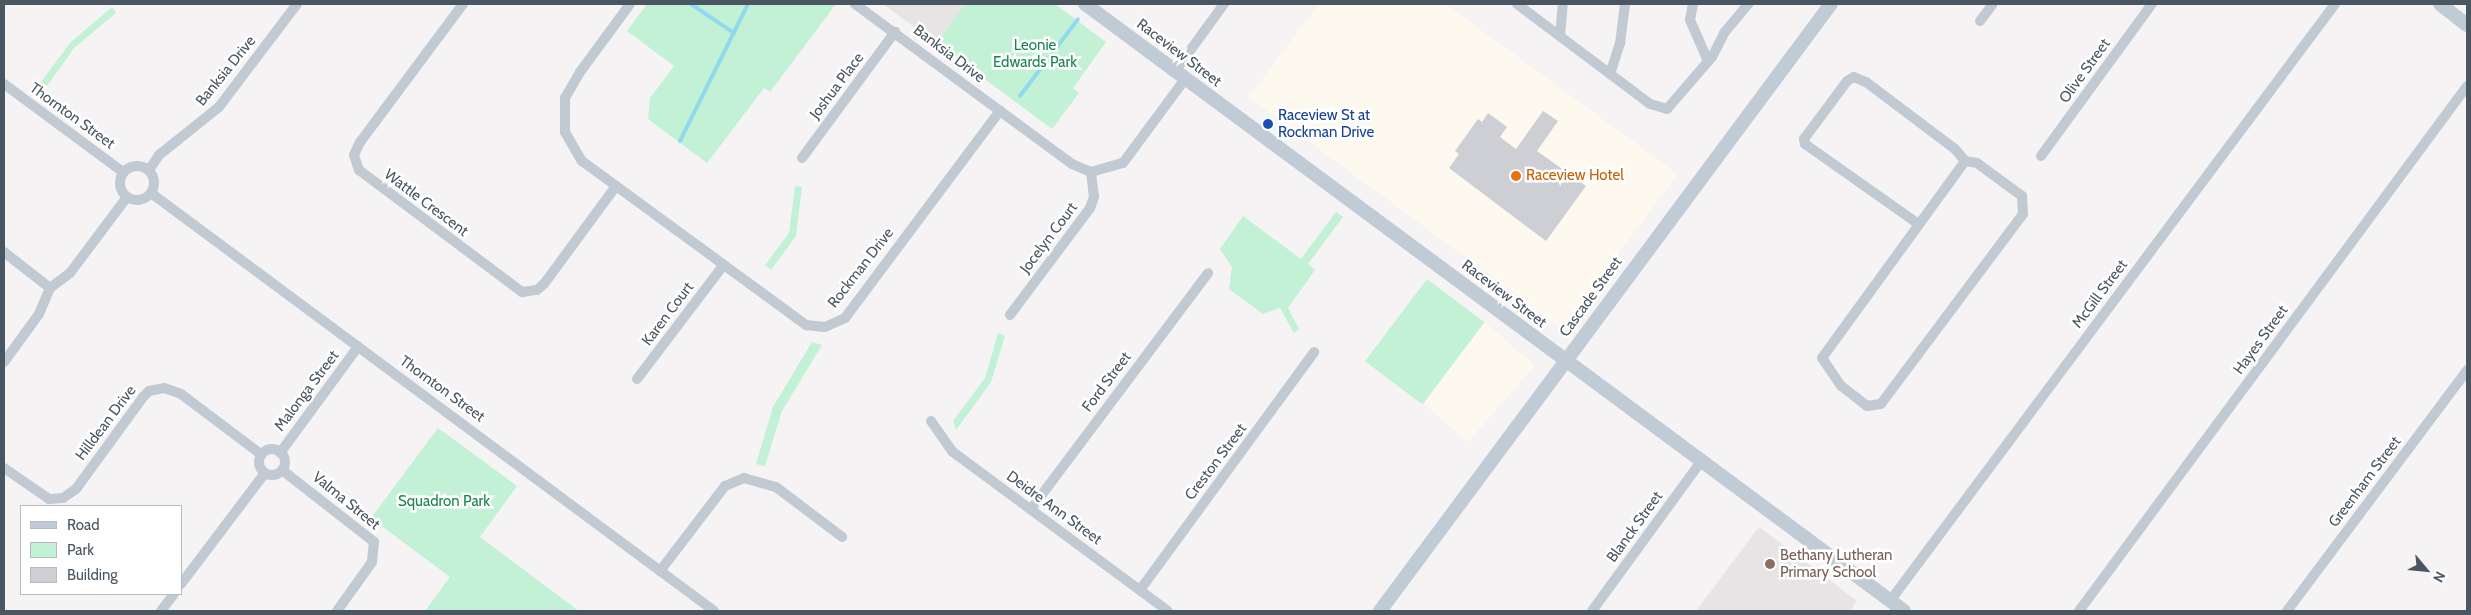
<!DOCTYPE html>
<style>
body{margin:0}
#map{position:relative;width:2471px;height:615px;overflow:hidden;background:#f5f3f3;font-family:Cabin,sans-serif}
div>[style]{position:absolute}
.commercial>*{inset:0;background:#fdf9ef;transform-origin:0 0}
.education>*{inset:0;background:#e6e4e5}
.green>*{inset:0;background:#c3f1d5;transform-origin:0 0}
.stream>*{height:4px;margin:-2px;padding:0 2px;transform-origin:2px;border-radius:2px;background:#90daee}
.building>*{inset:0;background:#cdcfd5}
.street>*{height:10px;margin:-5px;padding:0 5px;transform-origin:5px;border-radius:5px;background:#c1cad2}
.street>.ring{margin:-5px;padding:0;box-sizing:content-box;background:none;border:10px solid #c1cad2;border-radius:50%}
.secondary>*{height:14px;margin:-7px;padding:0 7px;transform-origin:7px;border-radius:7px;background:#c1cbd6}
.dots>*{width:14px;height:14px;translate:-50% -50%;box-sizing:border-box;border:2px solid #fff;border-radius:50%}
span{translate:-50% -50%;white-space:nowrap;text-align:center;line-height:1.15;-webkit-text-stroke:5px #fff;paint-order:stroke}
.park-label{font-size:15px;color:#17864f}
.street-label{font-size:15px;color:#4a5661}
.transit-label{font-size:15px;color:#164399}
.left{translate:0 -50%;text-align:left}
.food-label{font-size:15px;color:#c56008}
.education-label{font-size:15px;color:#785e54}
.frame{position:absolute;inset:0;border:5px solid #4a5661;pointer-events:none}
.legend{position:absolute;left:20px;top:505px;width:162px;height:90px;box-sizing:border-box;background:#fff;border:1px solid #b7bbc0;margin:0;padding:6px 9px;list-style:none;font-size:15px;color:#4a5661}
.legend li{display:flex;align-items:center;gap:10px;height:25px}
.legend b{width:25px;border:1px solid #b7bbc0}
.north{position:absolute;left:2401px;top:545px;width:50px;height:50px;-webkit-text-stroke:4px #fff;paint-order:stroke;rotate:118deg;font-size:14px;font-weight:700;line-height:20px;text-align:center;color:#4a5661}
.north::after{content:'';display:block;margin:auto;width:18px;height:22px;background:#4a5661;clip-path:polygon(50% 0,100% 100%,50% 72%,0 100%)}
</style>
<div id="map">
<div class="commercial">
<div style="clip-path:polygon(1319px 4px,1445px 4px,1678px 174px,1566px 322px,1557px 325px,1249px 97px)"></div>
<div style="left:1485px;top:322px;width:66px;height:102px;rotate:41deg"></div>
</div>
<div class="education">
<div style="clip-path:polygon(883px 4px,965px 4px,936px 43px)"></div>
<div style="clip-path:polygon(1759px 527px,1857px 601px,1850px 611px,1696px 611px)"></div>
</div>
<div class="green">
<div style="clip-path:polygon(647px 4px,836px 4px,770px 92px,764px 88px,707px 163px,648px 119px,650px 98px,674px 66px,627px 31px)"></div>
<div style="clip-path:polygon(965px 4px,1055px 4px,1106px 42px,1073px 88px,1079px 93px,1052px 129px,936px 43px)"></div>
<div style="clip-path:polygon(112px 7px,116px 13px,75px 47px,44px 90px,38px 86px,70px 43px)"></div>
<div style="clip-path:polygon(795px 186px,802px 187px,796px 236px,771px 270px,765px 265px,789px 233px)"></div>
<div style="clip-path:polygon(1336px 212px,1343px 217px,1308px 264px,1315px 270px,1288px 308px,1299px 329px,1294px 333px,1280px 308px,1263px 314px,1229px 289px,1232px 267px,1220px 249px,1243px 216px,1301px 259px)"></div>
<div style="left:1427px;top:279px;width:72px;height:103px;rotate:37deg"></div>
<div style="clip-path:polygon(998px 333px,1005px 336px,991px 382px,956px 430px,953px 421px,985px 378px)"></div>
<div style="clip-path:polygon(812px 342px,822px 345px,782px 411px,765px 466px,756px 464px,773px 407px)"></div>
<div style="clip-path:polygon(438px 428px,517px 486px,480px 537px,579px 611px,425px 611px,450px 577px,371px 518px)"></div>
</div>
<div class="stream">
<div style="left:691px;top:4px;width:52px;rotate:34deg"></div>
<div style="left:1020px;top:96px;width:96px;rotate:-53deg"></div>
<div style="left:680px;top:141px;width:153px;rotate:-63.6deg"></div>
</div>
<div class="building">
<div style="clip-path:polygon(1543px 111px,1558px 121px,1537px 151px,1586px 186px,1546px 241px,1449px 168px,1459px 154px,1455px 151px,1478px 119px,1482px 122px,1488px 113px,1507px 127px,1500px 137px,1516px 149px)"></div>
</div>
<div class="street">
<div style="left:463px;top:4px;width:172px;rotate:126.7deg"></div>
<div style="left:360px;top:142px;width:14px;rotate:115deg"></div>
<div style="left:354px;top:155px;width:16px;rotate:72deg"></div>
<div style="left:359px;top:170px;width:204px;rotate:36.8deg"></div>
<div style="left:522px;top:292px;width:15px;rotate:-8deg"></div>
<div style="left:537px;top:290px;width:9px;rotate:-41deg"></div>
<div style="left:544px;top:284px;width:122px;rotate:-53.7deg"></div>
<div style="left:630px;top:4px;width:84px;rotate:126.3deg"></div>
<div style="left:580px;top:72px;width:30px;rotate:120deg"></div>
<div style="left:565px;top:98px;width:34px;rotate:90deg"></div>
<div style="left:565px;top:132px;width:34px;rotate:60deg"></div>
<div style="left:582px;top:161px;width:278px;rotate:36.2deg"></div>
<div style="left:806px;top:325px;width:19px;rotate:6deg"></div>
<div style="left:825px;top:327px;width:22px;rotate:-24deg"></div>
<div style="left:845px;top:318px;width:259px;rotate:-53.2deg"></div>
<div style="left:855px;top:4px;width:270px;rotate:36.4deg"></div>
<div style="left:1072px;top:164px;width:21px;rotate:23deg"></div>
<div style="left:1091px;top:172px;width:33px;rotate:-16deg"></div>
<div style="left:1123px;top:163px;width:106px;rotate:-53.5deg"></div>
<div style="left:1517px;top:4px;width:166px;rotate:36.9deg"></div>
<div style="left:1650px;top:104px;width:18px;rotate:16deg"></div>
<div style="left:1667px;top:109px;width:69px;rotate:-49.1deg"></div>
<div style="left:1712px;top:57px;width:27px;rotate:-63deg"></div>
<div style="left:1724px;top:33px;width:38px;rotate:-50deg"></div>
<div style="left:1693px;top:4px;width:16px;rotate:101deg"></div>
<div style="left:1690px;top:20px;width:45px;rotate:66.3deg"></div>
<div style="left:1980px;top:21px;width:21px;rotate:-53deg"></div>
<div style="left:1560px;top:36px;width:32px;rotate:-85deg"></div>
<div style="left:1176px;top:70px;width:82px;rotate:-54deg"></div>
<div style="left:1610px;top:74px;width:32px;rotate:-72deg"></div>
<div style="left:1620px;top:44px;width:40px;rotate:-82.9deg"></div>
<div style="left:4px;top:84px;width:148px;rotate:36.5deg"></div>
<div style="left:2041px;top:156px;width:188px;rotate:-53.9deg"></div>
<div style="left:802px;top:158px;width:157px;rotate:-53.6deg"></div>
<div style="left:1965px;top:161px;width:12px;rotate:9deg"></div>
<div style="left:1977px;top:163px;width:56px;rotate:36.3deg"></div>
<div style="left:2022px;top:196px;width:18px;rotate:87deg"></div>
<div style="left:2023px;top:214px;width:237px;rotate:126.8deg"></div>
<div style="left:1881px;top:404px;width:14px;rotate:172deg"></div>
<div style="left:1867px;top:406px;width:33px;rotate:-142deg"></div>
<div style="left:1841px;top:386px;width:34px;rotate:-124deg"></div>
<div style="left:1822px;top:358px;width:243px;rotate:-54deg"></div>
<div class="ring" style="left:120px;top:166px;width:24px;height:24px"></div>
<div style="left:149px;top:170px;width:18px;rotate:-56deg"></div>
<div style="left:159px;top:155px;width:77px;rotate:-38.7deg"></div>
<div style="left:219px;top:107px;width:129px;rotate:-52.9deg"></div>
<div style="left:151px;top:193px;width:701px;rotate:36.59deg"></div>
<div style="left:1917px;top:223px;width:137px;rotate:-144.8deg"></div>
<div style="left:1805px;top:144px;width:5px;rotate:-101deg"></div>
<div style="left:1804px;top:139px;width:72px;rotate:-53.4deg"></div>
<div style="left:1847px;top:81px;width:8px;rotate:-30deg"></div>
<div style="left:1854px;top:77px;width:13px;rotate:23deg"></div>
<div style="left:1866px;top:82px;width:111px;rotate:37deg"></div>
<div style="left:1955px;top:149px;width:16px;rotate:50deg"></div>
<div style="left:4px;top:252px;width:58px;rotate:38deg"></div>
<div style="left:1010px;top:315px;width:134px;rotate:-53.2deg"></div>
<div style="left:1090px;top:208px;width:12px;rotate:-70deg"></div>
<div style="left:1094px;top:197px;width:25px;rotate:-97deg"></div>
<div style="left:4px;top:362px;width:59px;rotate:-53.9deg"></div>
<div style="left:39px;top:314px;width:28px;rotate:-67deg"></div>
<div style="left:50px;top:288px;width:25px;rotate:-37deg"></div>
<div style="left:70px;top:273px;width:95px;rotate:-53.1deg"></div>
<div style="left:637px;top:379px;width:141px;rotate:-52.8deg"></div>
<div style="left:931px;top:421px;width:38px;rotate:55deg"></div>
<div style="left:953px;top:452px;width:267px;rotate:36.5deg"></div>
<div class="ring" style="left:259px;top:449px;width:16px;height:16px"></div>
<div style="left:280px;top:453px;width:132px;rotate:-53.7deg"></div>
<div style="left:4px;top:468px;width:55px;rotate:34.6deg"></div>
<div style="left:49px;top:499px;width:14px;rotate:-4deg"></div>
<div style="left:63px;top:498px;width:16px;rotate:-35deg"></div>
<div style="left:76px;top:489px;width:114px;rotate:-53.9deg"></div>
<div style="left:143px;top:397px;width:8px;rotate:-45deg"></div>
<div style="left:149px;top:391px;width:15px;rotate:-11deg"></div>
<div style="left:164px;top:388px;width:18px;rotate:19deg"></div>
<div style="left:181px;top:394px;width:101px;rotate:37deg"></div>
<div style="left:282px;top:470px;width:117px;rotate:38deg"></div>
<div style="left:374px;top:542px;width:20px;rotate:96deg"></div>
<div style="left:372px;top:562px;width:60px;rotate:125.5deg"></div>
<div style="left:1031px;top:509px;width:295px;rotate:-53.1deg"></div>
<div style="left:660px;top:571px;width:107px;rotate:-52.6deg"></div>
<div style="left:725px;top:486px;width:21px;rotate:-23deg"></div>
<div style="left:744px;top:478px;width:33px;rotate:16deg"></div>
<div style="left:776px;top:487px;width:83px;rotate:37.1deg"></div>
<div style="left:181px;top:584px;width:139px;rotate:-52.9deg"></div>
<div style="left:1140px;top:590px;width:295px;rotate:-53.8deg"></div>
<div style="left:1890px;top:601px;width:745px;rotate:-53.3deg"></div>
<div style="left:161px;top:611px;width:21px;rotate:-53deg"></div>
<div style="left:1592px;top:611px;width:187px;rotate:-53.9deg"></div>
<div style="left:2079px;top:611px;width:653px;rotate:-53.53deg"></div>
<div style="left:2287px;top:611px;width:301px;rotate:-53.2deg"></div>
</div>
<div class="secondary">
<div style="left:1085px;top:4px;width:1019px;rotate:36.54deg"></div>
<div style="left:2440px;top:4px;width:34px;rotate:38deg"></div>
<div style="left:1380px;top:611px;width:756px;rotate:-53.39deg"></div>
</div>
<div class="dots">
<div style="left:1268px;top:124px;background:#1a4fb4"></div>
<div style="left:1516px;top:176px;background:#e8710a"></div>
<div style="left:1770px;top:564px;background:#8d6e63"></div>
</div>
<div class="park-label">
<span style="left:1035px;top:54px">Leonie<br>Edwards Park</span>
<span style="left:444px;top:502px">Squadron Park</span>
</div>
<div class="street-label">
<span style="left:1179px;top:53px;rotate:37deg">Raceview Street</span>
<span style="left:949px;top:54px;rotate:37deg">Banksia Drive</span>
<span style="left:226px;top:71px;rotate:-51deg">Banksia Drive</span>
<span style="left:2085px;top:71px;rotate:-54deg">Olive Street</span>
<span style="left:837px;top:86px;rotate:-53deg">Joshua Place</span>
<span style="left:72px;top:116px;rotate:36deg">Thornton Street</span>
<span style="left:426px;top:203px;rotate:37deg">Wattle Crescent</span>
<span style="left:1049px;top:238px;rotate:-53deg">Jocelyn Court</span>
<span style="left:861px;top:268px;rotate:-52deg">Rockman Drive</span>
<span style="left:1504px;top:294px;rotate:37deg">Raceview Street</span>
<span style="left:2100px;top:294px;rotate:-53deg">McGill Street</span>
<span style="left:1591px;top:297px;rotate:-54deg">Cascade Street</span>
<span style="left:668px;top:314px;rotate:-53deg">Karen Court</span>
<span style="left:2261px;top:340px;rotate:-54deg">Hayes Street</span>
<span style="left:1107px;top:382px;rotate:-53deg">Ford Street</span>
<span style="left:442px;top:389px;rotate:36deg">Thornton Street</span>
<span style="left:307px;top:391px;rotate:-53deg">Malonga Street</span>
<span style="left:106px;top:423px;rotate:-53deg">Hilldean Drive</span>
<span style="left:1216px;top:462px;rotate:-53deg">Creston Street</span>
<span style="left:2365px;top:482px;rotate:-53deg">Greenham Street</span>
<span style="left:346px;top:501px;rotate:39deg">Valma Street</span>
<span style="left:1054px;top:508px;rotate:36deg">Deidre Ann Street</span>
<span style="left:1635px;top:527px;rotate:-54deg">Blanck Street</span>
</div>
<div class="transit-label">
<span class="left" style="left:1278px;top:124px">Raceview St at<br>Rockman Drive</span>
</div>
<div class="food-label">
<span class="left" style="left:1526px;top:176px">Raceview Hotel</span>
</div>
<div class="education-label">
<span class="left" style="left:1780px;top:564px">Bethany Lutheran<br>Primary School</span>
</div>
<div class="frame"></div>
<ul class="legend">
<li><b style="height:6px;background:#c1cbd6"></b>Road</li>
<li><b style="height:14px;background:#c3f1d5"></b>Park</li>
<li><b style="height:14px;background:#cdcfd5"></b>Building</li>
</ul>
<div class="north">N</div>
</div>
